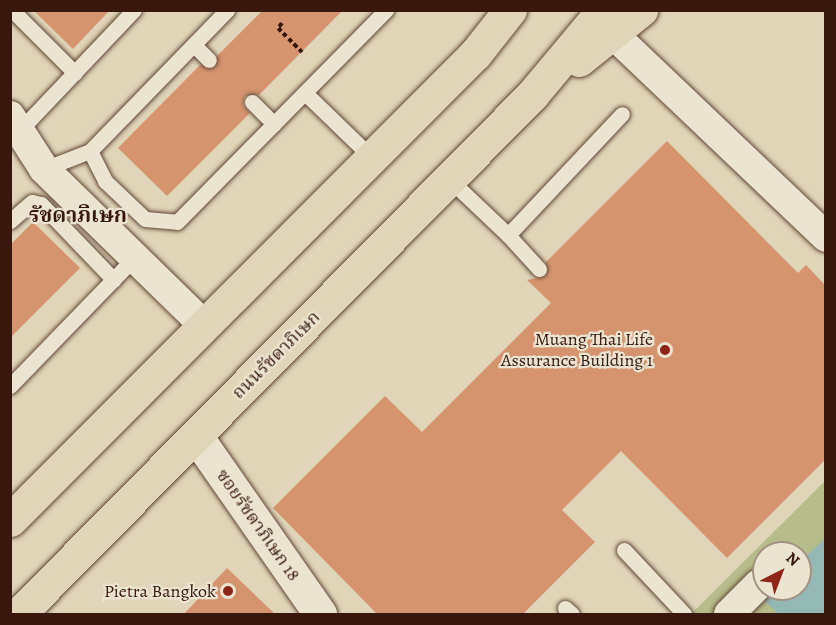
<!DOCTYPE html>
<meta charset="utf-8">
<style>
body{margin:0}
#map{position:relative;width:836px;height:625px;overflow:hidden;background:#e0d5b8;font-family:Alegreya,"Noto Serif Thai",serif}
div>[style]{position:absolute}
.green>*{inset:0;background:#b7bc8b}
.water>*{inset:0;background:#94b8b4}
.building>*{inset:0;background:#d5946e}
.path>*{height:4px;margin-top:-2px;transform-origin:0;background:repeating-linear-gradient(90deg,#38180d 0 4.5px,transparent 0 7.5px)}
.roads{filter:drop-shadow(0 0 2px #624738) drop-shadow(0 0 2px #624738)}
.lane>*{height:15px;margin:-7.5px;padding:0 7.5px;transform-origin:7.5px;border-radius:7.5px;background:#ebe4d1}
.street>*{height:30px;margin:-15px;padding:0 15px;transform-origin:15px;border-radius:15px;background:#ebe4d1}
.secondary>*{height:33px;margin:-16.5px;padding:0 16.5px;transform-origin:16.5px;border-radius:16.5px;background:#ebe4d1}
.primary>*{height:33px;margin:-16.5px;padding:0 16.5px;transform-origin:16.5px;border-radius:16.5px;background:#e0d5b8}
.dots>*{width:16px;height:16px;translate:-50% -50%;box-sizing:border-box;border:3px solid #ebe4d1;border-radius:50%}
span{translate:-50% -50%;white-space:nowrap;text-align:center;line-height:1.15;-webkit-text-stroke:4.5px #ebe4d1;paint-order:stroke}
.poi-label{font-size:18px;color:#38180d}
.right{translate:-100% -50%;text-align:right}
.street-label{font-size:18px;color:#38180d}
.quarter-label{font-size:21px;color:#38180d;font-weight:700}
.frame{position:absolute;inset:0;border:12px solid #38180d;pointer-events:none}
.north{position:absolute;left:752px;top:541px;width:60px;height:60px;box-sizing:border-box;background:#ebe4d1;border:2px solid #a39283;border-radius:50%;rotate:42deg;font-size:16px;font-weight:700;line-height:24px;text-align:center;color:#38180d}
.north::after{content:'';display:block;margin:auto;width:21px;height:27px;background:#8f2418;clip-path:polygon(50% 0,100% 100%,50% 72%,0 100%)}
</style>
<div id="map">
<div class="green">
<div style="clip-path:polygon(evenodd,825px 481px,825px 614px,691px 614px,825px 481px,764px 553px,800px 553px,800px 589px,764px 589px,764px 553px)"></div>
</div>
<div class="water">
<div style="clip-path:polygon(825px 538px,825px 614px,778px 614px,762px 598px,771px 589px,800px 589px,800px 562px)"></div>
</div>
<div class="building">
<div style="clip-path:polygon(33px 10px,110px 10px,73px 49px)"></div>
<div style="clip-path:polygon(263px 10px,343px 10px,259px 95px,245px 96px,243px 105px,250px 113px,167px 196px,118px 148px,200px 65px,215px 67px,217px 56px)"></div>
<div style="clip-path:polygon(667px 141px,798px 273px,806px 265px,825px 285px,825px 460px,727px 558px,621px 451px,562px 510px,595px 542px,522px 615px,378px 615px,273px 508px,385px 396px,422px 432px,551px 303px,527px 280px,546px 276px,546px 262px)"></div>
<div style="clip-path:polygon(33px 222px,80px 268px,10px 338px,10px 245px)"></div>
<div style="clip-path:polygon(227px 568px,276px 615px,183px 615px)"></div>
</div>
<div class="path">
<div style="left:282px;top:23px;width:6px;rotate:129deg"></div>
<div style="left:278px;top:28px;width:34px;rotate:45deg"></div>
</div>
<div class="roads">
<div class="lane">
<div style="left:12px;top:10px;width:89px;rotate:45deg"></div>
<div style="left:194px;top:45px;width:21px;rotate:45deg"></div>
<div style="left:305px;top:93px;width:93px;rotate:44.1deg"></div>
<div style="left:252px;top:102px;width:31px;rotate:45deg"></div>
<div style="left:19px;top:131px;width:167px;rotate:-46.5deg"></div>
<div style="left:90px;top:151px;width:34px;rotate:63deg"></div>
<div style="left:105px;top:181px;width:55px;rotate:43.5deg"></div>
<div style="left:145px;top:219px;width:32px;rotate:5deg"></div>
<div style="left:177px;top:222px;width:298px;rotate:-45.4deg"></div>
<div style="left:44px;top:169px;width:49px;rotate:-21.4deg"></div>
<div style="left:90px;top:151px;width:197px;rotate:-45.8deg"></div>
<div style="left:449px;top:179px;width:81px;rotate:43.5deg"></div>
<div style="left:508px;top:235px;width:166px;rotate:-46.7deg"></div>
<div style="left:10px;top:221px;width:29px;rotate:-41deg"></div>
<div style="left:32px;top:202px;width:9px;rotate:13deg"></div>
<div style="left:41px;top:204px;width:105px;rotate:46.2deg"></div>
<div style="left:508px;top:235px;width:46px;rotate:47.6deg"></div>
<div style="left:10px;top:386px;width:180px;rotate:-45.9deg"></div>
<div style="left:624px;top:550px;width:88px;rotate:46.8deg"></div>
<div style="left:565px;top:608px;width:9px;rotate:41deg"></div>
</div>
<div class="street">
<div style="left:613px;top:34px;width:294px;rotate:43.6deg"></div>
<div style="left:10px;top:116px;width:63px;rotate:57.3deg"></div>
<div style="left:44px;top:169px;width:225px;rotate:44.3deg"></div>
<div style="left:729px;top:614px;width:42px;rotate:-45deg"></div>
</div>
<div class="secondary">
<div style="left:196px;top:436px;width:217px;rotate:55.1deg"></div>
</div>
<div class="primary">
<div style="left:579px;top:60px;width:80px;rotate:-38.9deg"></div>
<div style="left:10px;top:520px;width:660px;rotate:-45.06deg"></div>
<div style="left:476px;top:53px;width:55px;rotate:-51.7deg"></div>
<div style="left:19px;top:614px;width:730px;rotate:-45.33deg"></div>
<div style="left:532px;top:95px;width:111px;rotate:-50.1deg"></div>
</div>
</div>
<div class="dots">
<div style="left:665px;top:350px;background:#8f2418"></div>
<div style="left:228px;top:591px;background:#8f2418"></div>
</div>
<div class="poi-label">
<span class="right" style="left:653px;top:350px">Muang Thai Life<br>Assurance Building 1</span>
<span class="right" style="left:216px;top:591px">Pietra Bangkok</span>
</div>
<div class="street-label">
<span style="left:276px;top:355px;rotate:-45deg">ถนนรัชดาภิเษก</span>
<span style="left:258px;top:525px;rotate:55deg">ซอยรัชดาภิเษก 18</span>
</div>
<div class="quarter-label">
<span style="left:78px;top:215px">รัชดาภิเษก</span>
</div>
<div class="frame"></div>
<div class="north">N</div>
</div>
